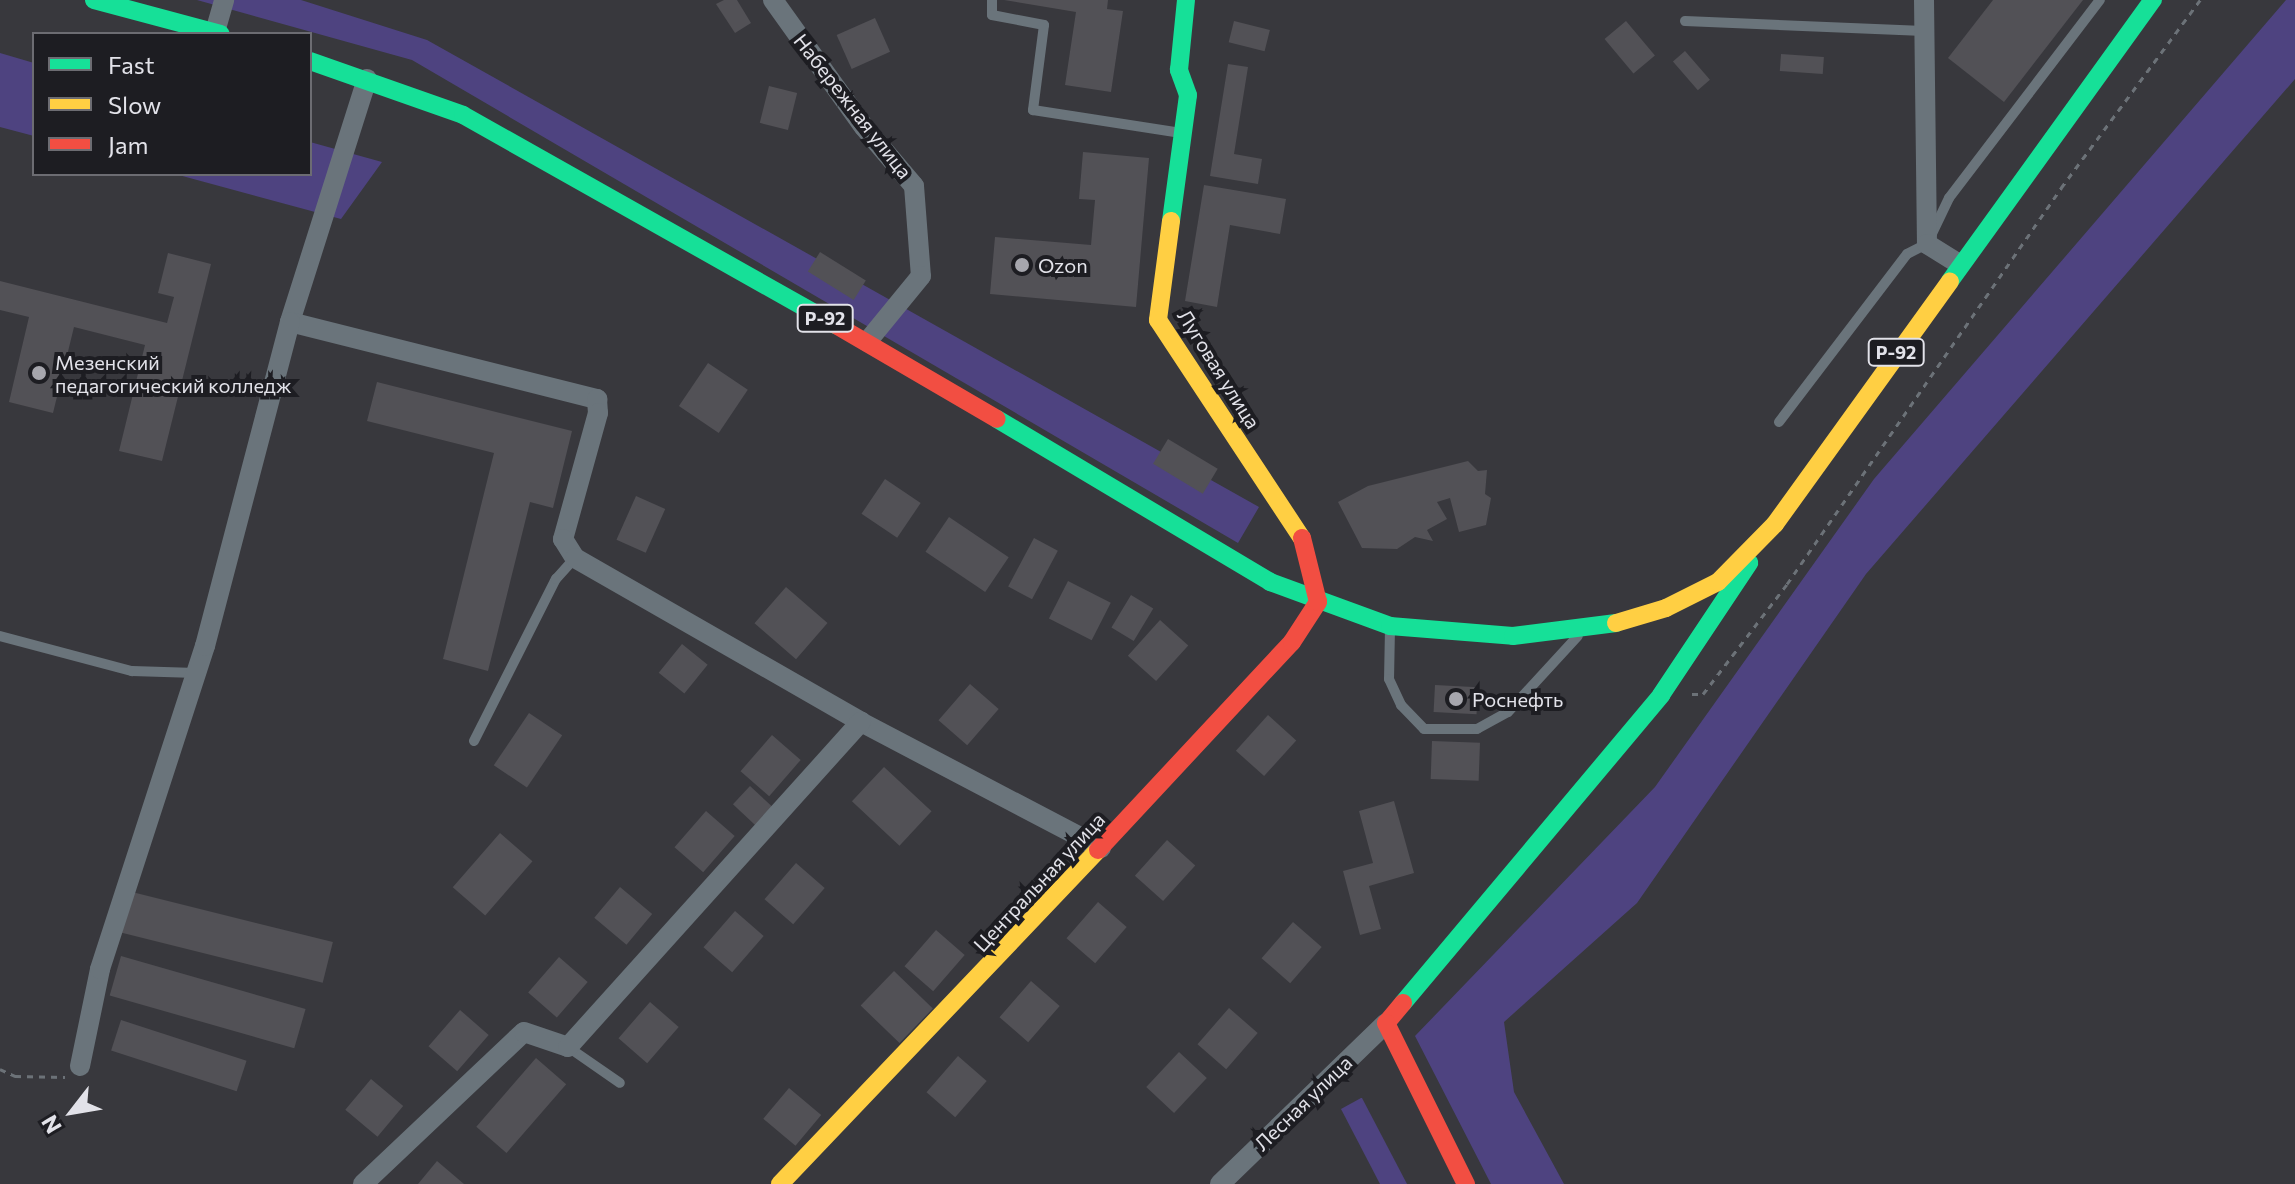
<!DOCTYPE html>
<meta charset="utf-8">
<style>
body{margin:0}
#map{position:relative;width:2295px;height:1184px;overflow:hidden;background:#38383d;font-family:Commissioner,sans-serif}
div>[style]{position:absolute}
.green>*{inset:0;background:#4e4380}
.building>*{inset:0;background:#525156;transform-origin:0 0}
.path>*{height:3px;margin-top:-1.5px;transform-origin:0;background:repeating-linear-gradient(90deg,#6c7278 0 6px,transparent 0 12px)}
.lane>*{height:10px;margin:-5px;padding:0 5px;transform-origin:5px;border-radius:5px;background:#6a747b}
.street>*{height:20px;margin:-10px;padding:0 10px;transform-origin:10px;border-radius:10px;background:#6a747b}
.fast>*{height:18px;margin:-9px;padding:0 9px;transform-origin:9px;border-radius:9px;background:#16e098}
.slow>*{height:18px;margin:-9px;padding:0 9px;transform-origin:9px;border-radius:9px;background:#ffcf43}
.jam>*{height:18px;margin:-9px;padding:0 9px;transform-origin:9px;border-radius:9px;background:#f24e42}
.dots>*{width:22px;height:22px;translate:-50% -50%;box-sizing:border-box;border:4px solid #1d1d22;border-radius:50%}
span{translate:-50% -50%;white-space:nowrap;text-align:center;line-height:1.15;-webkit-text-stroke:8px #1d1d22;paint-order:stroke}
.shield-label span{padding:2px 6px;background:#1d1d22;border:2px solid;border-radius:6px;-webkit-text-stroke-width:0}
.shield-label{font-size:18px;color:#e2e2e9;font-weight:700}
.street-label{font-size:20px;color:#e2e2e9}
.poi-label{font-size:20px;color:#e2e2e9}
.left{translate:0 -50%;text-align:left}
.legend{position:absolute;left:32px;top:32px;width:280px;height:144px;box-sizing:border-box;background:#1d1d22;border:2px solid #6c6c72;margin:0;padding:10px 14px;list-style:none;font-size:24px;color:#e2e2e9}
.legend li{display:flex;align-items:center;gap:16px;height:40px}
.legend b{width:40px;border:2px solid #6c6c72}
.north{position:absolute;left:32px;top:1072px;width:80px;height:80px;-webkit-text-stroke:6px #1d1d22;paint-order:stroke;rotate:239deg;font-size:22px;font-weight:700;line-height:32px;text-align:center;color:#e2e2e9}
.north::after{content:'';display:block;margin:auto;width:28px;height:36px;background:#e2e2e9;clip-path:polygon(50% 0,100% 100%,50% 72%,0 100%)}
</style>
<div id="map">
<div class="green">
<div style="clip-path:polygon(197px 0,301px 0,427px 40px,1259px 507px,1238px 543px,412px 60px)"></div>
<div style="clip-path:polygon(2286px 0,2295px 0,2295px 79px,1866px 574px,1637px 903px,1504px 1022px,1514px 1092px,1564px 1184px,1491px 1184px,1415px 1036px,1655px 787px,1874px 479px)"></div>
<div style="clip-path:polygon(0 53px,34px 63px,34px 136px,0 127px)"></div>
<div style="clip-path:polygon(310px 142px,382px 162px,341px 219px,175px 174px,310px 174px)"></div>
<div style="clip-path:polygon(1361px 1098px,1362px 1098px,1407px 1184px,1380px 1184px,1341px 1109px)"></div>
</div>
<div class="building">
<div style="clip-path:polygon(724px 0,737px 0,751px 23px,735px 33px,716px 4px)"></div>
<div style="clip-path:polygon(1004px 0,1108px 0,1107px 9px,1123px 11px,1111px 92px,1065px 85px,1076px 12px)"></div>
<div style="clip-path:polygon(1993px 0,2083px 0,2004px 102px,1948px 58px)"></div>
<div style="left:875px;top:18px;width:37px;height:42px;rotate:66deg"></div>
<div style="left:1234px;top:21px;width:37px;height:22px;rotate:14deg"></div>
<div style="left:1626px;top:21px;width:45px;height:28px;rotate:50deg"></div>
<div style="left:1685px;top:51px;width:38px;height:16px;rotate:49deg"></div>
<div style="left:1781px;top:54px;width:43px;height:17px;rotate:4deg"></div>
<div style="clip-path:polygon(1228px 64px,1248px 67px,1234px 154px,1262px 159px,1258px 184px,1210px 176px)"></div>
<div style="left:769px;top:86px;width:29px;height:38px;rotate:14deg"></div>
<div style="clip-path:polygon(1083px 152px,1149px 158px,1136px 307px,990px 294px,995px 237px,1091px 245px,1095px 200px,1079px 199px)"></div>
<div style="clip-path:polygon(1204px 185px,1286px 199px,1280px 234px,1230px 225px,1217px 307px,1185px 301px)"></div>
<div style="left:820px;top:252px;width:54px;height:23px;rotate:32deg"></div>
<div style="clip-path:polygon(168px 253px,211px 264px,162px 461px,119px 451px,145px 345px,74px 327px,53px 413px,9px 402px,29px 317px,0 310px,0 281px,167px 323px,174px 297px,158px 293px)"></div>
<div style="left:708px;top:363px;width:48px;height:52px;rotate:34deg"></div>
<div style="clip-path:polygon(377px 382px,572px 431px,553px 508px,530px 502px,488px 671px,443px 659px,494px 453px,367px 421px)"></div>
<div style="left:1168px;top:439px;width:58px;height:29px;rotate:31deg"></div>
<div style="clip-path:polygon(1468px 461px,1478px 471px,1487px 470px,1485px 494px,1491px 498px,1486px 525px,1459px 532px,1450px 498px,1437px 502px,1447px 519px,1427px 530px,1433px 541px,1415px 537px,1397px 549px,1362px 548px,1338px 502px,1368px 486px)"></div>
<div style="left:885px;top:479px;width:43px;height:42px;rotate:34deg"></div>
<div style="left:636px;top:496px;width:32px;height:48px;rotate:24deg"></div>
<div style="left:949px;top:517px;width:72px;height:42px;rotate:34deg"></div>
<div style="left:1034px;top:538px;width:27px;height:55px;rotate:28deg"></div>
<div style="left:1068px;top:581px;width:48px;height:42px;rotate:27deg"></div>
<div style="left:786px;top:587px;width:55px;height:48px;rotate:41deg"></div>
<div style="left:1131px;top:595px;width:26px;height:38px;rotate:31deg"></div>
<div style="left:1160px;top:620px;width:38px;height:48px;rotate:42deg"></div>
<div style="left:682px;top:644px;width:33px;height:37px;rotate:39deg"></div>
<div style="left:970px;top:684px;width:38px;height:48px;rotate:41deg"></div>
<div style="left:1435px;top:685px;width:43px;height:27px;rotate:3deg"></div>
<div style="left:529px;top:713px;width:40px;height:63px;rotate:34deg"></div>
<div style="left:1268px;top:715px;width:38px;height:48px;rotate:42deg"></div>
<div style="left:772px;top:735px;width:38px;height:48px;rotate:41deg"></div>
<div style="left:1432px;top:741px;width:48px;height:38px;rotate:2deg"></div>
<div style="left:884px;top:767px;width:65px;height:47px;rotate:43deg"></div>
<div style="left:750px;top:786px;width:35px;height:25px;rotate:43deg"></div>
<div style="clip-path:polygon(1394px 801px,1414px 873px,1369px 886px,1381px 929px,1360px 935px,1343px 871px,1373px 863px,1359px 811px)"></div>
<div style="left:706px;top:811px;width:38px;height:48px;rotate:41deg"></div>
<div style="left:500px;top:833px;width:43px;height:72px;rotate:41deg"></div>
<div style="left:1167px;top:840px;width:38px;height:48px;rotate:42deg"></div>
<div style="left:796px;top:863px;width:38px;height:48px;rotate:41deg"></div>
<div style="left:620px;top:887px;width:42px;height:40px;rotate:40deg"></div>
<div style="left:132px;top:892px;width:207px;height:42px;rotate:14deg"></div>
<div style="left:1098px;top:902px;width:38px;height:48px;rotate:41deg"></div>
<div style="left:735px;top:911px;width:38px;height:48px;rotate:41deg"></div>
<div style="left:1293px;top:922px;width:38px;height:48px;rotate:41deg"></div>
<div style="left:936px;top:930px;width:38px;height:48px;rotate:41deg"></div>
<div style="left:121px;top:956px;width:192px;height:41px;rotate:16deg"></div>
<div style="left:559px;top:957px;width:38px;height:47px;rotate:41deg"></div>
<div style="left:894px;top:971px;width:54px;height:48px;rotate:44deg"></div>
<div style="left:1031px;top:981px;width:38px;height:48px;rotate:41deg"></div>
<div style="left:650px;top:1002px;width:38px;height:48px;rotate:41deg"></div>
<div style="left:1229px;top:1008px;width:38px;height:48px;rotate:41deg"></div>
<div style="left:460px;top:1010px;width:38px;height:48px;rotate:41deg"></div>
<div style="left:121px;top:1020px;width:132px;height:32px;rotate:18deg"></div>
<div style="left:1179px;top:1052px;width:38px;height:48px;rotate:43deg"></div>
<div style="left:958px;top:1056px;width:38px;height:48px;rotate:41deg"></div>
<div style="left:536px;top:1058px;width:40px;height:91px;rotate:41deg"></div>
<div style="left:371px;top:1079px;width:42px;height:40px;rotate:40deg"></div>
<div style="left:789px;top:1088px;width:42px;height:40px;rotate:40deg"></div>
<div style="clip-path:polygon(437px 1161px,464px 1184px,418px 1184px)"></div>
</div>
<div class="path">
<div style="left:1692px;top:694px;width:11px"></div>
<div style="left:1703px;top:694px;width:138px;rotate:-52.6deg"></div>
<div style="left:1787px;top:584px;width:482px;rotate:-55.3deg"></div>
<div style="left:2061px;top:188px;width:234px;rotate:-53.5deg"></div>
<div style="left:0;top:1069px;width:17px;rotate:25deg"></div>
<div style="left:15px;top:1076px;width:50px;rotate:1.1deg"></div>
</div>
<div class="lane">
<div style="left:992px;top:0;width:15px;rotate:90deg"></div>
<div style="left:992px;top:15px;width:53px;rotate:10.9deg"></div>
<div style="left:1044px;top:25px;width:86px;rotate:97.4deg"></div>
<div style="left:1033px;top:110px;width:150px;rotate:8.8deg"></div>
<div style="left:1685px;top:21px;width:239px;rotate:2.4deg"></div>
<div style="left:1779px;top:422px;width:211px;rotate:-52.7deg"></div>
<div style="left:1907px;top:254px;width:22px;rotate:-27deg"></div>
<div style="left:1927px;top:244px;width:51px;rotate:-64.4deg"></div>
<div style="left:1949px;top:198px;width:249px;rotate:-52.7deg"></div>
<div style="left:1390px;top:628px;width:51px;rotate:91.1deg"></div>
<div style="left:1389px;top:679px;width:29px;rotate:65deg"></div>
<div style="left:1401px;top:705px;width:33px;rotate:46deg"></div>
<div style="left:1424px;top:729px;width:53px"></div>
<div style="left:1477px;top:729px;width:35px;rotate:-29deg"></div>
<div style="left:1508px;top:712px;width:103px;rotate:-47.4deg"></div>
<div style="left:0;top:636px;width:137px;rotate:14.9deg"></div>
<div style="left:132px;top:671px;width:64px;rotate:1.8deg"></div>
<div style="left:474px;top:741px;width:182px;rotate:-63.2deg"></div>
<div style="left:556px;top:579px;width:28px;rotate:-48deg"></div>
<div style="left:568px;top:1047px;width:63px;rotate:34.7deg"></div>
</div>
<div class="street">
<div style="left:773px;top:0;width:156px;rotate:54.4deg"></div>
<div style="left:864px;top:127px;width:77px;rotate:49.7deg"></div>
<div style="left:914px;top:186px;width:90px;rotate:85.6deg"></div>
<div style="left:921px;top:276px;width:85px;rotate:129.3deg"></div>
<div style="left:1924px;top:0;width:244px;rotate:89.3deg"></div>
<div style="left:1927px;top:244px;width:36px;rotate:32deg"></div>
<div style="left:215px;top:32px;width:33px;rotate:-74deg"></div>
<div style="left:367px;top:79px;width:255px;rotate:107.6deg"></div>
<div style="left:290px;top:322px;width:317px;rotate:14.1deg"></div>
<div style="left:597px;top:399px;width:14px;rotate:86deg"></div>
<div style="left:598px;top:413px;width:131px;rotate:105.5deg"></div>
<div style="left:563px;top:539px;width:22px;rotate:58deg"></div>
<div style="left:575px;top:558px;width:330px;rotate:29.8deg"></div>
<div style="left:861px;top:722px;width:271px;rotate:27.7deg"></div>
<div style="left:80px;top:1066px;width:99px;rotate:-78.3deg"></div>
<div style="left:100px;top:969px;width:340px;rotate:-72deg"></div>
<div style="left:205px;top:646px;width:335px;rotate:-75.3deg"></div>
<div style="left:363px;top:1184px;width:221px;rotate:-43.4deg"></div>
<div style="left:524px;top:1032px;width:46px;rotate:18.8deg"></div>
<div style="left:568px;top:1047px;width:438px;rotate:-48deg"></div>
<div style="left:1220px;top:1184px;width:231px;rotate:-44.1deg"></div>
</div>
<div class="fast">
<div style="left:94px;top:0;width:131px;rotate:15deg"></div>
<div style="left:310px;top:61px;width:162px;rotate:19.4deg"></div>
<div style="left:463px;top:115px;width:428px;rotate:29.4deg"></div>
<div style="left:1171px;top:221px;width:127px;rotate:-82.3deg"></div>
<div style="left:1188px;top:95px;width:27px;rotate:-110deg"></div>
<div style="left:1179px;top:70px;width:70px;rotate:-84.3deg"></div>
<div style="left:1950px;top:281px;width:347px;rotate:-54.2deg"></div>
<div style="left:997px;top:419px;width:318px;rotate:30.8deg"></div>
<div style="left:1270px;top:582px;width:128px;rotate:20.1deg"></div>
<div style="left:1390px;top:626px;width:123px;rotate:4.6deg"></div>
<div style="left:1513px;top:636px;width:104px;rotate:-7.2deg"></div>
<div style="left:1403px;top:1003px;width:402px;rotate:-50deg"></div>
<div style="left:1661px;top:695px;width:159px;rotate:-56.3deg"></div>
</div>
<div class="slow">
<div style="left:1171px;top:221px;width:100px;rotate:97.5deg"></div>
<div style="left:1158px;top:320px;width:261px;rotate:56.6deg"></div>
<div style="left:1616px;top:623px;width:52px;rotate:-16.7deg"></div>
<div style="left:1666px;top:608px;width:58px;rotate:-26.6deg"></div>
<div style="left:1718px;top:582px;width:81px;rotate:-45.5deg"></div>
<div style="left:1775px;top:524px;width:299px;rotate:-54.2deg"></div>
<div style="left:780px;top:1184px;width:461px;rotate:-46.4deg"></div>
</div>
<div class="jam">
<div style="left:836px;top:325px;width:186px;rotate:30.3deg"></div>
<div style="left:1098px;top:850px;width:284px;rotate:-47deg"></div>
<div style="left:1292px;top:642px;width:48px;rotate:-57deg"></div>
<div style="left:1318px;top:602px;width:66px;rotate:-104deg"></div>
<div style="left:1403px;top:1003px;width:26px;rotate:130deg"></div>
<div style="left:1386px;top:1023px;width:180px;rotate:63.6deg"></div>
</div>
<div class="dots">
<div style="left:1022px;top:265px;background:#a6a6ad"></div>
<div style="left:39px;top:373px;background:#a6a6ad"></div>
<div style="left:1456px;top:699px;background:#a6a6ad"></div>
</div>
<div class="shield-label">
<span style="left:825px;top:318px">Р-92</span>
<span style="left:1896px;top:352px">Р-92</span>
</div>
<div class="street-label">
<span style="left:853px;top:106px;rotate:52deg">Набережная улица</span>
<span style="left:1219px;top:369px;rotate:58deg">Луговая улица</span>
<span style="left:1039px;top:882px;rotate:-47deg">Центральная улица</span>
<span style="left:1303px;top:1103px;rotate:-44deg">Лесная улица</span>
</div>
<div class="poi-label">
<span class="left" style="left:1038px;top:265px">Ozon</span>
<span class="left" style="left:55px;top:374px">Мезенский<br>педагогический колледж</span>
<span class="left" style="left:1472px;top:699px">Роснефть</span>
</div>
<ul class="legend">
<li><b style="height:10px;background:#16e098"></b>Fast</li>
<li><b style="height:10px;background:#ffcf43"></b>Slow</li>
<li><b style="height:10px;background:#f24e42"></b>Jam</li>
</ul>
<div class="north">N</div>
</div>
